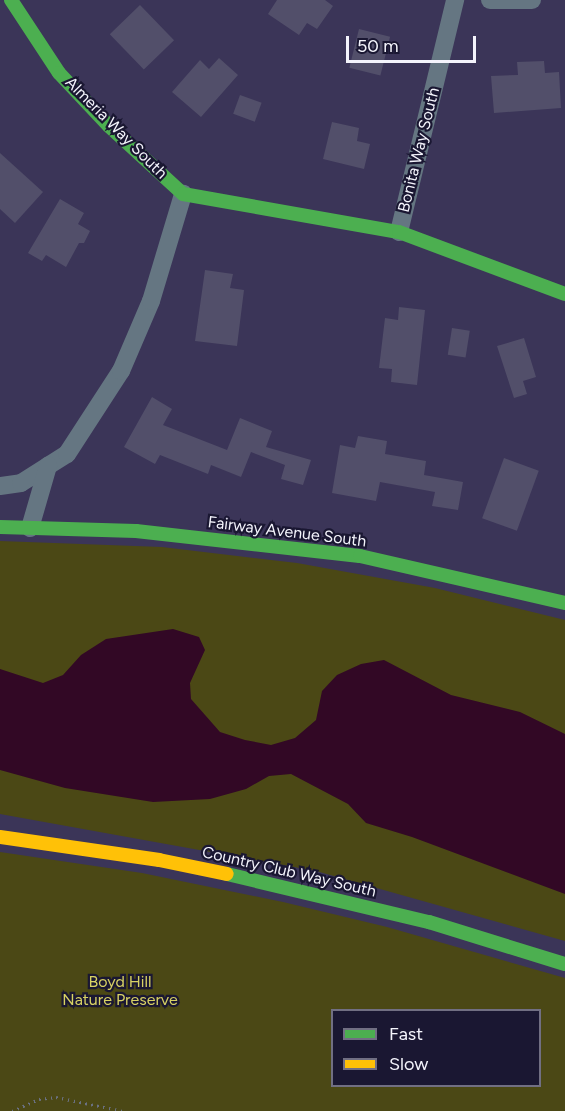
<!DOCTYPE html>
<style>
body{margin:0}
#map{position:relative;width:565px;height:1111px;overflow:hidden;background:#3b3558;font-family:Figtree,sans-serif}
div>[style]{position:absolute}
.green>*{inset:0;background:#4b4815}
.water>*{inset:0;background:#320825}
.building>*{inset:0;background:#524f6a;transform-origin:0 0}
.path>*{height:3px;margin-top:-1.5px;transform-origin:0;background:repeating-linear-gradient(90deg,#6b7182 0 1.5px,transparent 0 6px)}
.street>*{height:18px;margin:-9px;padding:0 9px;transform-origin:9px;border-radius:9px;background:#657682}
.fast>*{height:14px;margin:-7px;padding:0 7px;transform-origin:7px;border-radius:7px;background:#4caf50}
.slow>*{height:14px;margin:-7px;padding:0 7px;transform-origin:7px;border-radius:7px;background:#ffc107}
span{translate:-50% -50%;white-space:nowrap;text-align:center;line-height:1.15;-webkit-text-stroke:4.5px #1a1732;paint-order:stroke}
.street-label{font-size:16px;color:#f4f4fc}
.park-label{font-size:16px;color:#d8d264}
.legend{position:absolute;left:331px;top:1009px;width:210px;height:78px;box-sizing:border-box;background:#1a1732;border:2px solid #716f83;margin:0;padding:8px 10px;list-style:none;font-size:18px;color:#f4f4fc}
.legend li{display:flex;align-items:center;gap:12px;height:30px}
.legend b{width:30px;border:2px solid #716f83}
.scale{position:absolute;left:346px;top:36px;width:130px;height:27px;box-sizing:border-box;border:3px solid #f4f4fc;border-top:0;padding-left:8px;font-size:18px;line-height:21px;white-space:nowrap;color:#f4f4fc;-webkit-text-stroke:4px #1a1732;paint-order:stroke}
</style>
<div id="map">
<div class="green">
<div style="clip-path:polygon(0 541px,162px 547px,297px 563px,435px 588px,565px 620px,565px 941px,316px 871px,0 814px)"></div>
<div style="clip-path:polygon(evenodd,0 852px,142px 873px,283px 902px,387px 927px,565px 978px,565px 1111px,0 1111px,0 852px,332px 1010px,540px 1010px,540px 1086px,332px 1086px,332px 1010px)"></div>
</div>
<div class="water">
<div style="clip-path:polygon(173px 629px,199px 637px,205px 650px,190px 683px,191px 699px,220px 732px,245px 740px,271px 745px,295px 738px,316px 720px,322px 691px,337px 675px,361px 664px,384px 660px,451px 695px,520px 712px,565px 734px,565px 894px,412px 837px,366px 823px,348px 804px,291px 774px,269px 776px,246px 789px,210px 799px,153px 802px,65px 788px,0 770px,0 669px,43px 683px,63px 675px,81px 655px,106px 639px)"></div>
</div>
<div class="building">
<div style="clip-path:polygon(277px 0,325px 0,333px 6px,317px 29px,307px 23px,299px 35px,268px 14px)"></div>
<div style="left:140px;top:5px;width:49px;height:42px;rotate:46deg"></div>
<div style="left:359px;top:29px;width:32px;height:40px;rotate:14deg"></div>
<div style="clip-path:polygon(219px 58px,238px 75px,201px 117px,172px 92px,200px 60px,209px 69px)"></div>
<div style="clip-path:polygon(544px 61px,545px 73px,559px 72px,561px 108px,494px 113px,491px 76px,518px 75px,517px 62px)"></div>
<div style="left:240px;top:95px;width:23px;height:20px;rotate:20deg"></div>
<div style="clip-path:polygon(332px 122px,359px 128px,357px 141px,370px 144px,364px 169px,323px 159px)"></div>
<div style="clip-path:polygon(0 153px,43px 192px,15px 223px,0 209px)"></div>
<div style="clip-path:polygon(60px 199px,84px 213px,78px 224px,90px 231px,84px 243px,79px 243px,66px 267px,46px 255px,42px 261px,28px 253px)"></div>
<div style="clip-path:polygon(205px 270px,233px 274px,230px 288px,244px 290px,237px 346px,195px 341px)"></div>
<div style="clip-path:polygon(399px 307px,425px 310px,417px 385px,391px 382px,392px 369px,379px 368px,385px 318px,398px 320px)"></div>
<div style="left:452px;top:328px;width:18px;height:27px;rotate:9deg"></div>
<div style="clip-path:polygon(524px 338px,536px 377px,523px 381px,527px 394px,514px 398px,497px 346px)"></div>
<div style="clip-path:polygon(152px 397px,172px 409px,163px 425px,227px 450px,240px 418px,272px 431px,266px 447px,311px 460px,303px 485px,281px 479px,285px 465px,251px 452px,241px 477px,211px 465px,208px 474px,160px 455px,155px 464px,124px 447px)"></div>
<div style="clip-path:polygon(358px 436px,387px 441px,385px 454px,426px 461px,424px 475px,463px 482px,458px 510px,432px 506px,435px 492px,380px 482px,376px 501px,332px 493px,340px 445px,355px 448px)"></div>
<div style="left:504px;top:458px;width:37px;height:64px;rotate:20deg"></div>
</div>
<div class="path">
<div style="left:12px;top:1111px;width:30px;rotate:-24deg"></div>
<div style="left:39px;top:1099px;width:17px;rotate:-7deg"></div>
<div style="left:56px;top:1097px;width:68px;rotate:11.8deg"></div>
</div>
<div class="street">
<div style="left:490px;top:0;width:42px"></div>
<div style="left:399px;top:232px;width:239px;rotate:-76.4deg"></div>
<div style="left:0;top:486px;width:21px;rotate:-8deg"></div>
<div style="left:21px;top:483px;width:54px;rotate:-32.2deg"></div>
<div style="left:67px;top:454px;width:99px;rotate:-57deg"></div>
<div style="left:121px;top:371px;width:76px;rotate:-66.8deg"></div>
<div style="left:151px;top:301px;width:112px;rotate:-73.3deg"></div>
<div style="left:30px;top:528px;width:65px;rotate:-73.8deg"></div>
</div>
<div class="fast">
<div style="left:11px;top:0;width:87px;rotate:56.7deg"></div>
<div style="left:59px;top:73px;width:73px;rotate:46.7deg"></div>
<div style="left:109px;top:126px;width:100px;rotate:42.6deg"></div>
<div style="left:183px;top:194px;width:219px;rotate:10deg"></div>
<div style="left:399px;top:232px;width:177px;rotate:20.5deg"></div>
<div style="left:0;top:527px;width:136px;rotate:1.7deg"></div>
<div style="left:136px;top:531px;width:225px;rotate:6.4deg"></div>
<div style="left:360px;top:556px;width:210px;rotate:12.9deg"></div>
<div style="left:227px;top:874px;width:208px;rotate:13.4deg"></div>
<div style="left:429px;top:922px;width:142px;rotate:17.2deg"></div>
</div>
<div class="slow">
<div style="left:0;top:837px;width:161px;rotate:8.2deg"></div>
<div style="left:159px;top:860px;width:69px;rotate:11.6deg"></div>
</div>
<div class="street-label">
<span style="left:116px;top:128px;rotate:45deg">Almeria Way South</span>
<span style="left:419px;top:150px;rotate:-76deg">Bonita Way South</span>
<span style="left:287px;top:532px;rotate:7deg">Fairway Avenue South</span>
<span style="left:289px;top:872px;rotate:13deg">Country Club Way South</span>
</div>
<div class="park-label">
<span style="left:120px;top:991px">Boyd Hill<br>Nature Preserve</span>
</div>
<ul class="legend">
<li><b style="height:8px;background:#4caf50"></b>Fast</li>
<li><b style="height:8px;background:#ffc107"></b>Slow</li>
</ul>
<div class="scale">50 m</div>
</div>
